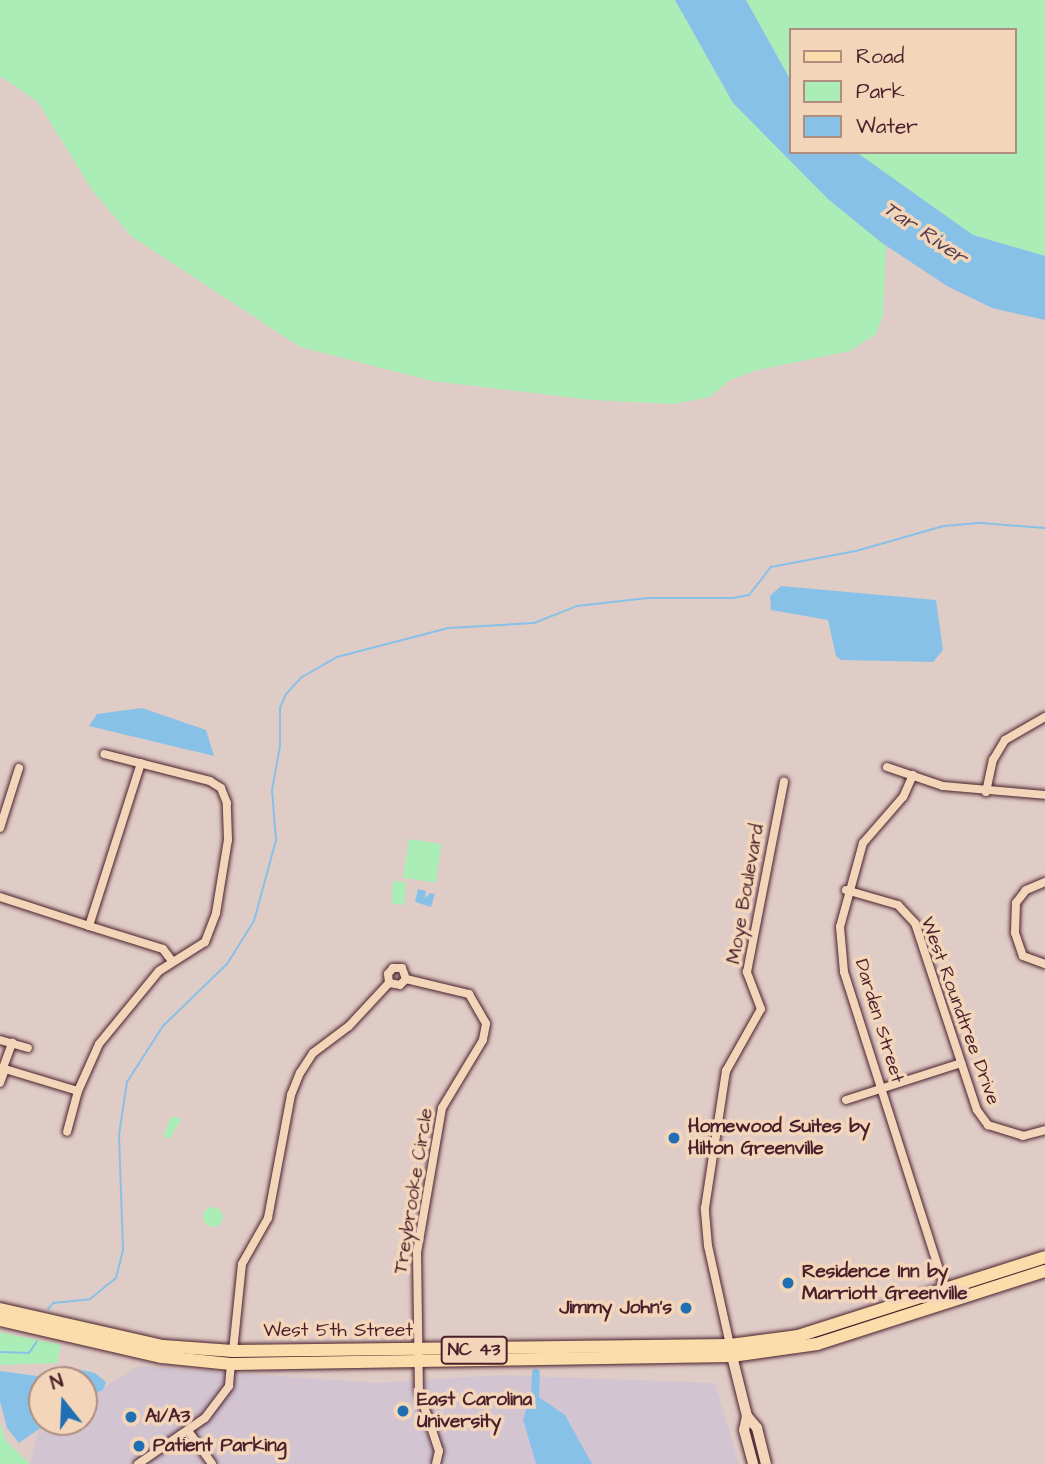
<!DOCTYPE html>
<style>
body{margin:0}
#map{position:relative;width:1045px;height:1464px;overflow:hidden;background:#e0ccc7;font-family:"Architects Daughter",sans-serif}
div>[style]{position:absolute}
.built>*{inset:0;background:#d2c4d0}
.green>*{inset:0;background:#abedb6;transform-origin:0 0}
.round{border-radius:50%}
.water>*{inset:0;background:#88c1e7}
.stream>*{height:2px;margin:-1px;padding:0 1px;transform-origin:1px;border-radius:1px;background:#88c1e7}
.canal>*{height:8px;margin:-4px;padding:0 4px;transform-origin:4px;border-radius:4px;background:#88c1e7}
.roads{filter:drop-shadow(0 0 2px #4a1f2b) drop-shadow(0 0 2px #4a1f2b)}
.minor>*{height:8px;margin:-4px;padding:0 4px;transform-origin:4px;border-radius:4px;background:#f3d6ba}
.tertiary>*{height:10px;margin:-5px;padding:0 5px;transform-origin:5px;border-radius:5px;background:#f3d6ba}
.primary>*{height:12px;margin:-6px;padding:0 6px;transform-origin:6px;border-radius:6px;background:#faddab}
.dots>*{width:19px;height:19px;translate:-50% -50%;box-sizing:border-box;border:4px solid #f3d6ba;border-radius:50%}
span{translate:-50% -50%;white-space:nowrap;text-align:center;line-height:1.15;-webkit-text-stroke:7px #f3d6ba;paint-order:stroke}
.shield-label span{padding:2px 5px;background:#f3d6ba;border:2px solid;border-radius:5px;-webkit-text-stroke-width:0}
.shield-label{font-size:18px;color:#4a1f2b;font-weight:700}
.street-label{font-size:19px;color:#4a1f2b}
.poi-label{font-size:19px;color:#4a1f2b;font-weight:700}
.left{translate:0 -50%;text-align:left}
.right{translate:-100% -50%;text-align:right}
.water-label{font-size:21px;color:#563f51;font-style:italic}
.legend{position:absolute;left:789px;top:28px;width:228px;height:126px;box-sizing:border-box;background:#f3d6ba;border:2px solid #af8d81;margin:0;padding:9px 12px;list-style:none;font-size:21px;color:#4a1f2b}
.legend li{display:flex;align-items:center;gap:14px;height:35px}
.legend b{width:35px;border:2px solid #af8d81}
.north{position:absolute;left:28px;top:1366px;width:70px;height:70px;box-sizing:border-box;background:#f3d6ba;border:2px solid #af8d81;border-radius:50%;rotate:342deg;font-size:19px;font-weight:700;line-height:28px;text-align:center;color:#4a1f2b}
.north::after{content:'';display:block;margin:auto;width:24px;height:32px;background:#1f6fb2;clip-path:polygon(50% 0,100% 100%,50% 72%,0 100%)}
</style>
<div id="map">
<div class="built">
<div style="clip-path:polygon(139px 1366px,377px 1383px,500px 1375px,715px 1383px,739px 1464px,30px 1464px,40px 1426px,48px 1422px,84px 1422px,84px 1399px)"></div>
</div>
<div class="green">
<div style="clip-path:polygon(0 0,675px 0,733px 103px,828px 199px,886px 246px,883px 316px,876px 334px,850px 351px,754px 371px,730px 380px,710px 397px,673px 404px,592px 400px,432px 381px,300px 347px,131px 236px,92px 190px,38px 102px,0 76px)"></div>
<div style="clip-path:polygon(746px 0,1045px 0,1045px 256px,973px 235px,856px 152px,1015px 152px,1015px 30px,791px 30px,791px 81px)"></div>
<div style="left:409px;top:839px;width:33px;height:39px;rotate:9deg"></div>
<div style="left:393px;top:881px;width:13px;height:23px;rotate:4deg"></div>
<div style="clip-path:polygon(172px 1116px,181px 1119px,170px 1139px,163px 1136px)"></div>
<div class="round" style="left:203px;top:1207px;width:20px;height:20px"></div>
<div style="clip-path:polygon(0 1332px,61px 1345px,57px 1363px,0 1365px)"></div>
<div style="clip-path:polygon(0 1422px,6px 1441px,30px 1464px,0 1464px)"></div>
</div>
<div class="water">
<div style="clip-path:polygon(675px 0,746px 0,791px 81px,791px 152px,856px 152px,973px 235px,1045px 256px,1045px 320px,992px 308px,947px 286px,882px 243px,828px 199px,733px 103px)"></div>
<div style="clip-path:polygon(781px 586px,936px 600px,943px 650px,933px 662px,841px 660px,836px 656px,828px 620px,771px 610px,770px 596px)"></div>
<div style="clip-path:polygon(142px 708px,206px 730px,214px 756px,89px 726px,97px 714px)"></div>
<div style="clip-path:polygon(418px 889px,426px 891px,425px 898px,430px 893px,435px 894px,431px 907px,415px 902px)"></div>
<div style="clip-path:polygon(77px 1369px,95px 1373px,106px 1382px,103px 1390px,84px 1398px,84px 1380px,42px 1380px,42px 1422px,49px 1422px,19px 1443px,7px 1428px,0 1401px,0 1371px,52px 1378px)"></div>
<div style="clip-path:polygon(530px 1398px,540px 1398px,565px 1415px,592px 1464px,536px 1464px,523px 1419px)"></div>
</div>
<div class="stream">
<div style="left:48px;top:1309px;width:8px;rotate:-50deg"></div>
<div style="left:53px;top:1303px;width:37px;rotate:-6deg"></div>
<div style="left:90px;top:1299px;width:33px;rotate:-39deg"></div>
<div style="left:116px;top:1278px;width:30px;rotate:-76deg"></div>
<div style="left:123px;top:1249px;width:114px;rotate:-92deg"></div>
<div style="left:119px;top:1135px;width:54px;rotate:-81.4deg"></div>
<div style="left:127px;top:1082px;width:67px;rotate:-57.3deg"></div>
<div style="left:163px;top:1026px;width:89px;rotate:-44.1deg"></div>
<div style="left:227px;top:964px;width:51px;rotate:-57.9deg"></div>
<div style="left:254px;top:921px;width:84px;rotate:-74.8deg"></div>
<div style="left:276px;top:840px;width:50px;rotate:-94.6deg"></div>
<div style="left:272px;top:790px;width:45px;rotate:-79.7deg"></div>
<div style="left:280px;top:746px;width:38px;rotate:-90deg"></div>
<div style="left:280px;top:708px;width:15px;rotate:-67deg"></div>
<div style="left:286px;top:694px;width:23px;rotate:-47deg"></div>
<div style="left:302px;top:677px;width:40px;rotate:-29.7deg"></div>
<div style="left:337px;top:657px;width:115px;rotate:-14.6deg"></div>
<div style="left:448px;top:628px;width:86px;rotate:-3.3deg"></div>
<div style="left:534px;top:623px;width:46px;rotate:-21.6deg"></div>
<div style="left:577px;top:606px;width:71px;rotate:-6.4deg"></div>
<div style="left:648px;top:598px;width:85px"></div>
<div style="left:733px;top:598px;width:16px;rotate:-11deg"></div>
<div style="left:749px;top:595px;width:36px;rotate:-52deg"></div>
<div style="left:771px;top:567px;width:86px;rotate:-10.7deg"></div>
<div style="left:856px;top:551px;width:91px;rotate:-15.9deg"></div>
<div style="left:944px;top:526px;width:37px;rotate:-5deg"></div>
<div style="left:981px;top:523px;width:64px;rotate:4.5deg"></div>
<div style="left:0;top:1352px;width:29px;rotate:2deg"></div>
<div style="left:29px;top:1353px;width:14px;rotate:-56deg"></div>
</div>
<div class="canal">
<div style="left:535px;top:1398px;width:25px;rotate:-88deg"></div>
</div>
<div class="roads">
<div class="minor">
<div style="left:141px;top:763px;width:171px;rotate:107.7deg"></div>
<div style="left:89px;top:926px;width:77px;rotate:17.3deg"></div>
<div style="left:163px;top:949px;width:15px;rotate:53deg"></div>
<div style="left:887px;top:767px;width:59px;rotate:18.7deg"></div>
<div style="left:943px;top:786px;width:102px;rotate:5deg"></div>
<div style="left:913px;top:775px;width:24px;rotate:114deg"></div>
<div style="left:903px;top:797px;width:61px;rotate:131deg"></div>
<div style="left:863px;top:843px;width:87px;rotate:105.3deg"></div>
<div style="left:840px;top:927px;width:45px;rotate:84.9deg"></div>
<div style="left:844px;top:972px;width:332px;rotate:72.3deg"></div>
<div style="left:986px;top:792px;width:33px;rotate:-78deg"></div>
<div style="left:993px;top:760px;width:23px;rotate:-59deg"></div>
<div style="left:1005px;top:740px;width:46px;rotate:-29.9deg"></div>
<div style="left:0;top:828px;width:63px;rotate:-72.4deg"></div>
<div style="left:1045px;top:882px;width:21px;rotate:157deg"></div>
<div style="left:1026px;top:890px;width:16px;rotate:128deg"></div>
<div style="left:1016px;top:903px;width:30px;rotate:92deg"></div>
<div style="left:1015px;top:933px;width:24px;rotate:71deg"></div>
<div style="left:1023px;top:956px;width:23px;rotate:20deg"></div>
<div style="left:846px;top:890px;width:54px;rotate:16.1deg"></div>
<div style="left:898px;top:905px;width:25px;rotate:47deg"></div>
<div style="left:915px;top:923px;width:197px;rotate:71.7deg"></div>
<div style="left:977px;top:1110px;width:19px;rotate:54deg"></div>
<div style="left:988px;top:1125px;width:37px;rotate:17deg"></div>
<div style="left:1023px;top:1136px;width:23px;rotate:-15deg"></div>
<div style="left:0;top:897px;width:94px;rotate:18deg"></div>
<div style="left:406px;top:979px;width:65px;rotate:13.4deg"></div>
<div style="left:469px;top:994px;width:34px;rotate:60deg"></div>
<div style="left:486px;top:1024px;width:16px;rotate:101deg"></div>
<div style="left:483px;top:1040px;width:79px;rotate:121.1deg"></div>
<div style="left:442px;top:1108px;width:146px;rotate:99.8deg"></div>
<div style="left:417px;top:1252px;width:139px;rotate:89.2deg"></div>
<div style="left:419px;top:1391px;width:63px;rotate:71.6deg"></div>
<div style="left:439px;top:1451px;width:13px;rotate:103deg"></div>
<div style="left:389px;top:983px;width:9px;rotate:-96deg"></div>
<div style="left:388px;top:974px;width:8px;rotate:-50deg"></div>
<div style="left:393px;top:968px;width:9px"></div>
<div style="left:402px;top:968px;width:12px;rotate:70deg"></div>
<div style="left:389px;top:983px;width:11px;rotate:10deg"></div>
<div style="left:400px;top:985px;width:8px;rotate:-45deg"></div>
<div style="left:0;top:1040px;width:29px;rotate:16deg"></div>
<div style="left:3px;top:1068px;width:27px;rotate:-70deg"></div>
<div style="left:0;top:1083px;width:15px;rotate:-70deg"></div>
<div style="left:5px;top:1069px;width:76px;rotate:16.8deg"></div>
<div style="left:78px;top:1091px;width:42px;rotate:105deg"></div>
<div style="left:78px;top:1091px;width:51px;rotate:-65.9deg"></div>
<div style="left:99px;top:1044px;width:94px;rotate:-50.6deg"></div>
<div style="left:159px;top:971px;width:54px;rotate:-32.2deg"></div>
<div style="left:205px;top:942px;width:31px;rotate:-69deg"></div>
<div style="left:216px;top:913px;width:74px;rotate:-80.7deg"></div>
<div style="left:228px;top:840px;width:37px;rotate:-92deg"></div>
<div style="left:227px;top:803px;width:16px;rotate:-112deg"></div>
<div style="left:221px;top:788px;width:13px;rotate:-148deg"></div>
<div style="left:210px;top:781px;width:109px;rotate:-165.7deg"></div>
<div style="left:846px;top:1100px;width:121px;rotate:-17.8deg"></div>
<div style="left:730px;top:1345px;width:101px;rotate:-102.5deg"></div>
<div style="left:708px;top:1246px;width:38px;rotate:-95deg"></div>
<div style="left:705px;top:1208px;width:139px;rotate:-81.3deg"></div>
<div style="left:726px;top:1071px;width:71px;rotate:-60.6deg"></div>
<div style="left:761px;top:1009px;width:40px;rotate:-111deg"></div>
<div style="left:747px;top:972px;width:194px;rotate:-79deg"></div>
<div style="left:233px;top:1351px;width:87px;rotate:-84.1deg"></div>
<div style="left:242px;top:1264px;width:53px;rotate:-60.5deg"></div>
<div style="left:268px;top:1218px;width:125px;rotate:-79.4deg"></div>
<div style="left:291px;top:1095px;width:24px;rotate:-68deg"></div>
<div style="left:300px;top:1073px;width:24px;rotate:-57deg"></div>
<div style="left:313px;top:1053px;width:45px;rotate:-36.9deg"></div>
<div style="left:349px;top:1026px;width:59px;rotate:-47.1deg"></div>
<div style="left:189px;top:1432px;width:39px;rotate:54deg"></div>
<div style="left:138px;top:1464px;width:81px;rotate:-34.5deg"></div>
<div style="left:205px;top:1418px;width:40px;rotate:-53deg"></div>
<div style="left:229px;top:1386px;width:22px;rotate:-85deg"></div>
</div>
<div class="tertiary">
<div style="left:731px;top:1352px;width:66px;rotate:76deg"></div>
<div style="left:747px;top:1416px;width:16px;rotate:50deg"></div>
<div style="left:757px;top:1428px;width:37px;rotate:76deg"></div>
<div style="left:747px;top:1416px;width:14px;rotate:102deg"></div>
<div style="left:744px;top:1430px;width:35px;rotate:75deg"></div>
</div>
<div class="primary">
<div style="left:0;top:1309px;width:167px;rotate:12.8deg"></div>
<div style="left:163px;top:1346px;width:70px;rotate:4.1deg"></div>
<div style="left:233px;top:1351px;width:497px;rotate:-0.7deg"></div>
<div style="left:730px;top:1345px;width:69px;rotate:-7.5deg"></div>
<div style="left:798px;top:1336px;width:259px;rotate:-17.7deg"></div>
<div style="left:0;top:1320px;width:166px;rotate:12.9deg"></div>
<div style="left:162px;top:1357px;width:69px;rotate:5.8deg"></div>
<div style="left:231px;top:1364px;width:501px;rotate:-0.91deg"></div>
<div style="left:732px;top:1356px;width:86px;rotate:-8deg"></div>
<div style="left:817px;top:1344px;width:239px;rotate:-17.8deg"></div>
</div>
</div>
<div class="dots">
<div style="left:674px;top:1138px;background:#1f6fb2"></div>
<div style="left:788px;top:1283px;background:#1f6fb2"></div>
<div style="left:686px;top:1308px;background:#1f6fb2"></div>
<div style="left:403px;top:1411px;background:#1f6fb2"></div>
<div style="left:131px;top:1417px;background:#1f6fb2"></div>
<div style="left:139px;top:1446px;background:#1f6fb2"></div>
</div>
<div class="shield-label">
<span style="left:474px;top:1350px">NC 43</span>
</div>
<div class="street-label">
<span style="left:746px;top:894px;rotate:-80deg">Moye Boulevard</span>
<span style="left:960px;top:1011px;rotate:70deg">West Roundtree Drive</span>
<span style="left:879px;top:1021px;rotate:73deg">Darden Street</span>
<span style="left:414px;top:1191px;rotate:-81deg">Treybrooke Circle</span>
<span style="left:338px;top:1331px">West 5th Street</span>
</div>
<div class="poi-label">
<span class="left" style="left:688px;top:1138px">Homewood Suites by<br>Hilton Greenville</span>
<span class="left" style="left:802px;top:1283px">Residence Inn by<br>Marriott Greenville</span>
<span class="right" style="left:672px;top:1308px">Jimmy John's</span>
<span class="left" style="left:417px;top:1411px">East Carolina<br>University</span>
<span class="left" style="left:145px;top:1417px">A1/A3</span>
<span class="left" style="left:153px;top:1446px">Patient Parking</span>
</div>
<div class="water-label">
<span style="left:925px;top:233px;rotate:34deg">Tar River</span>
</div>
<ul class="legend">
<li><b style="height:9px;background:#faddab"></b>Road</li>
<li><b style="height:19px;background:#abedb6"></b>Park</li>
<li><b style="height:19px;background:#88c1e7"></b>Water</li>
</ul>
<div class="north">N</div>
</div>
